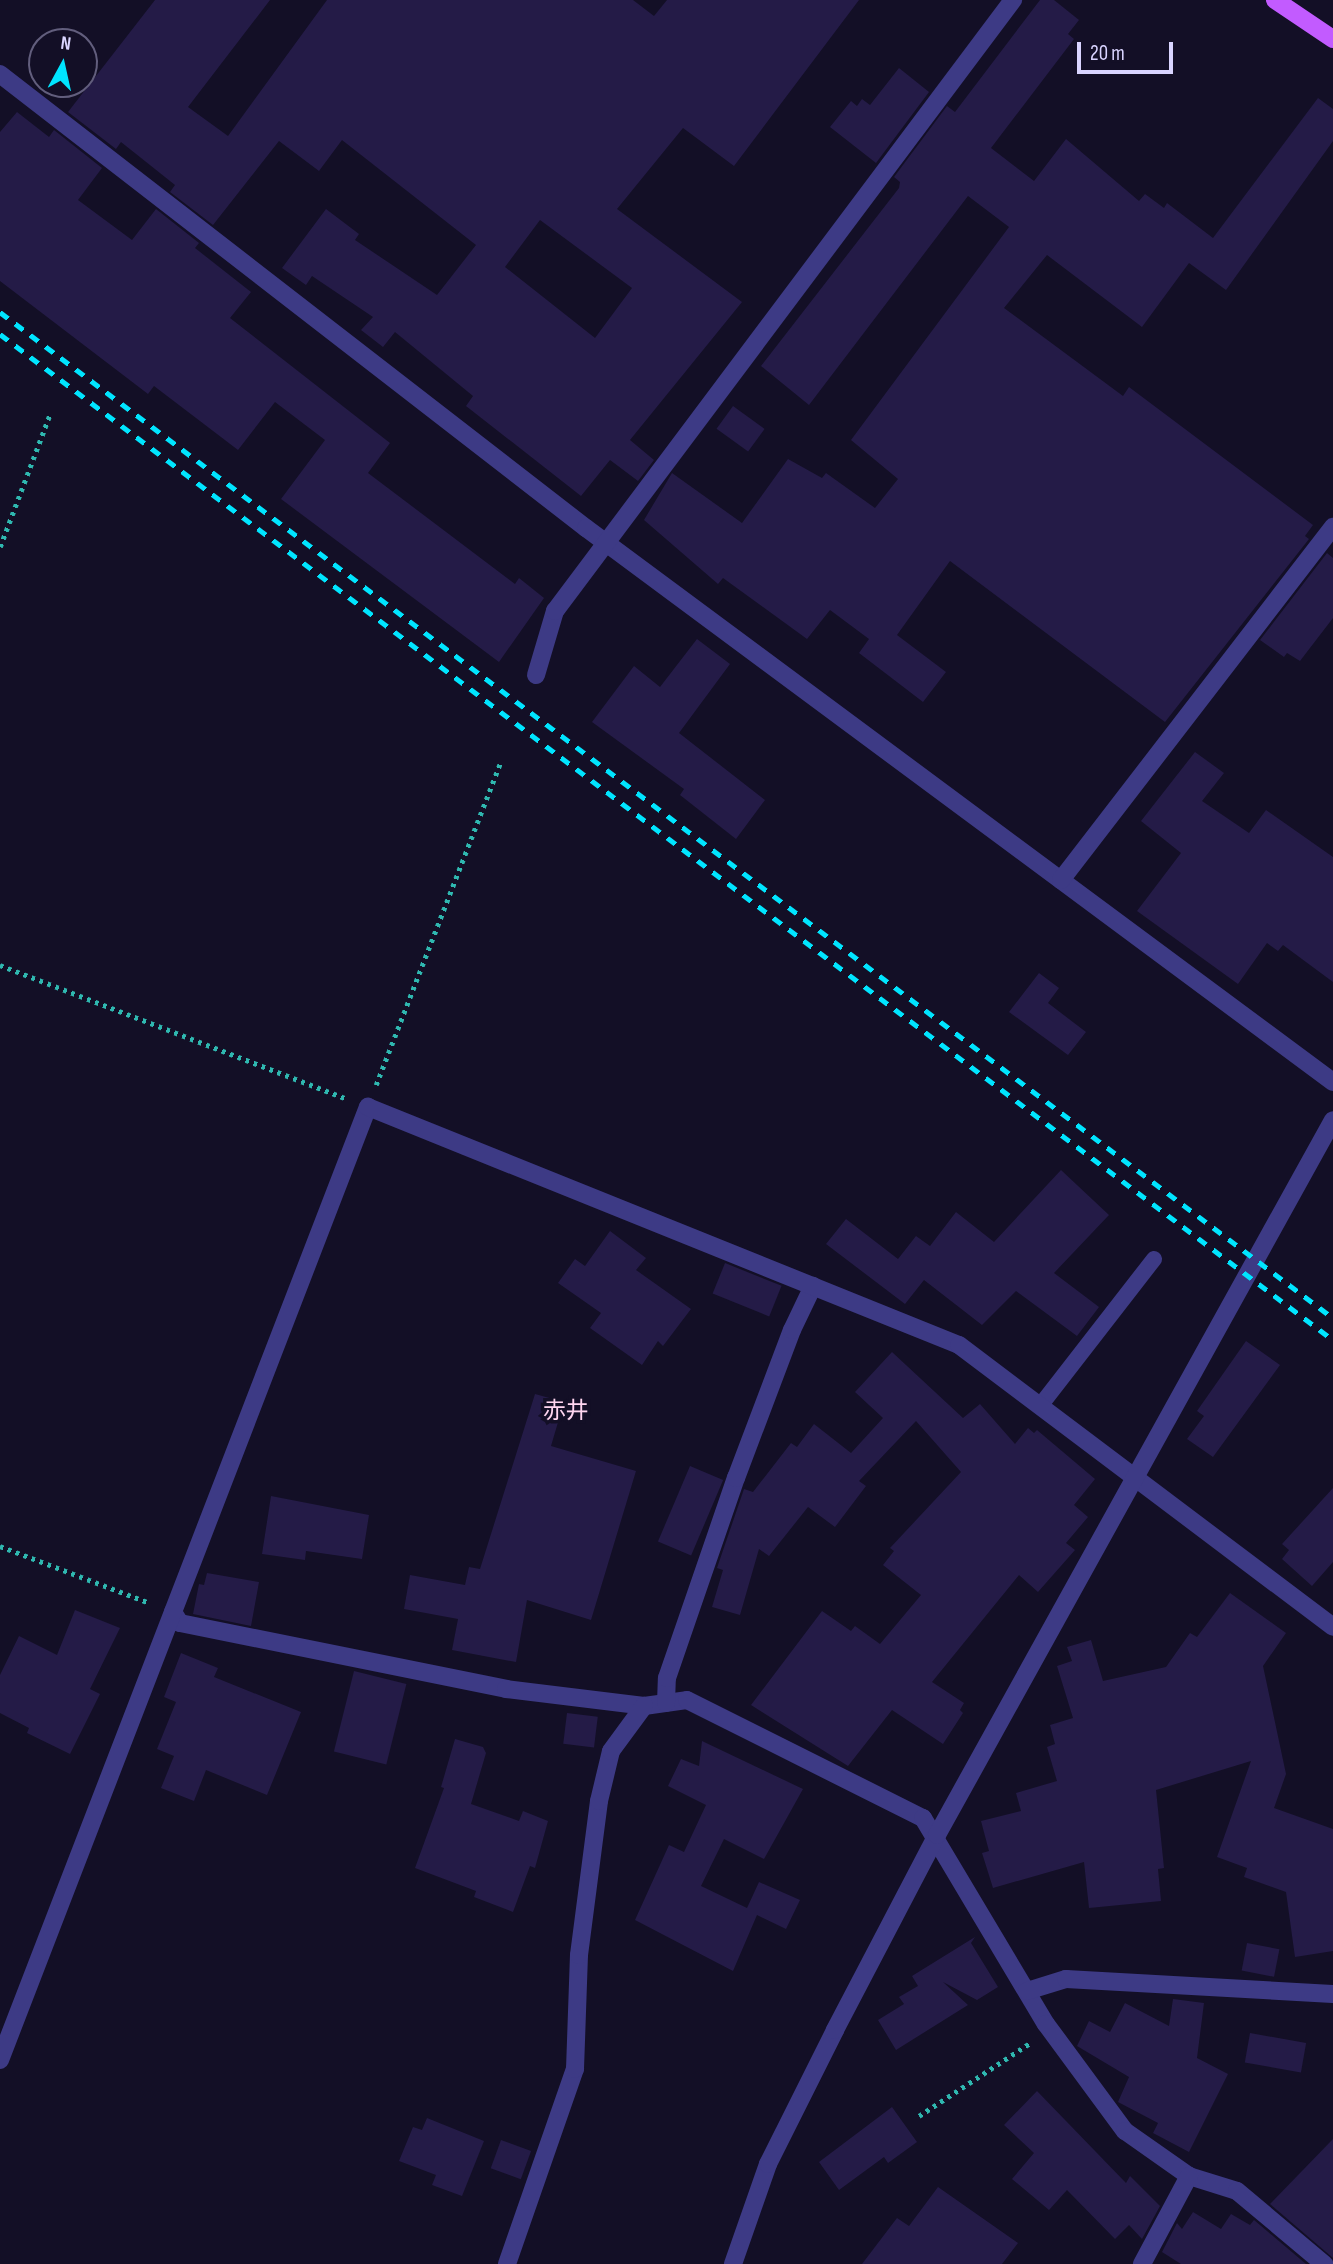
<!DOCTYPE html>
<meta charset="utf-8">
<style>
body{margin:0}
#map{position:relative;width:1333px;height:2264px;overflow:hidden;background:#130f26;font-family:"Sofia Sans Condensed","Noto Sans JP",sans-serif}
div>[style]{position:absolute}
.building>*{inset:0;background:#241b47;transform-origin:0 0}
.path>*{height:4.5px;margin-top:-2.25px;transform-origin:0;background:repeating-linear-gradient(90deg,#2fb8b0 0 3.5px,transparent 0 8.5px)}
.service>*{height:16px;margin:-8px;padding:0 8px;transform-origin:8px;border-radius:8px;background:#3d3a85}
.minor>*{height:18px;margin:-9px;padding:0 9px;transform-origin:9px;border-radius:9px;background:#3d3a85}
.tertiary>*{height:18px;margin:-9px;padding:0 9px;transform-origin:9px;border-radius:9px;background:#3d3a85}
.primary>*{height:18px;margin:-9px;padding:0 9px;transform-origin:9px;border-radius:9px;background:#c25bff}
.rail>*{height:5px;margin-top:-2.5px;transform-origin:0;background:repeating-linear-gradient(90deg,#00e5ff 0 10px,transparent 0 19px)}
span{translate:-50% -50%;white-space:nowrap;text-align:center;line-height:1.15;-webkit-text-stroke:7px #130f26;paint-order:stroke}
.neighbourhood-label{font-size:23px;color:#ffd6f0}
.north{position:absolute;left:28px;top:28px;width:70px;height:70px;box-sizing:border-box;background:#130f26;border:2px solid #625e7d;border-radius:50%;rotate:8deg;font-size:19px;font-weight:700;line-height:28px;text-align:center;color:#d9d4ff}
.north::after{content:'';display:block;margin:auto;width:24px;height:32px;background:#00e5ff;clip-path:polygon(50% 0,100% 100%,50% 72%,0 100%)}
.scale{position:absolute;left:1077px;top:42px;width:96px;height:32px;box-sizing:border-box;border:4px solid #d9d4ff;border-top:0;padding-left:9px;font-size:21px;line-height:24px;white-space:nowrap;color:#d9d4ff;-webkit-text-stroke:5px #130f26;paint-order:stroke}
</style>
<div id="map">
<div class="building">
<div style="clip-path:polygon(evenodd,155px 0,270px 0,188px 107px,228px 136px,327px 0,633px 0,654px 16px,667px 0,859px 0,734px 166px,683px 128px,617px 209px,742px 302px,630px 440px,654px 460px,638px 481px,610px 460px,581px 496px,466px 406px,473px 396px,395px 332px,383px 347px,361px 330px,373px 317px,312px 276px,306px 285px,282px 268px,326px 209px,359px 234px,355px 240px,437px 295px,476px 245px,342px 140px,319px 171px,279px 141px,213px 225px,170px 192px,175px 185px,121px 142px,116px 149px,68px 112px,155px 0,540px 220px,632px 288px,595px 338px,505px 267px,540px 220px)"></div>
<div style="clip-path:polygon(1040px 0,1054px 0,1079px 20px,1068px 34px,1074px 39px,991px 148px,1034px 181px,1066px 139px,1139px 201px,1145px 194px,1164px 208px,1167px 203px,1213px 238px,1318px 98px,1333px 109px,1333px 141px,1226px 290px,1189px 263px,1142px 327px,1047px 255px,1004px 308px,1123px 396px,1129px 387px,1313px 525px,1305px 536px,1309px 539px,1165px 722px,950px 561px,897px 635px,946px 672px,923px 702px,859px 653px,869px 639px,830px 610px,807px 639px,723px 578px,718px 584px,644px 520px,672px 473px,742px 523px,788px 459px,822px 478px,826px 473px,875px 508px,898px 479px,851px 440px,1009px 227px,968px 196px,809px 405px,761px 366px,899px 188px,900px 182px,894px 177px,947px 106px,955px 112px)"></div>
<div style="clip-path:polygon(899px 68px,929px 92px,876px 163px,830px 127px,851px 101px,857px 106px,862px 99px,870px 105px)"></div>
<div style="clip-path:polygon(17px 112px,49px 137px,54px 130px,102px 168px,78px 200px,132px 240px,156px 209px,199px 243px,195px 248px,251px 292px,230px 318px,390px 443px,368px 473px,515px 584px,519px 578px,544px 598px,499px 662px,281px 499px,325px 440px,275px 402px,238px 450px,154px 386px,148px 394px,0 281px,0 132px)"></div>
<div style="left:733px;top:406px;width:39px;height:28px;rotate:36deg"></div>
<div style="clip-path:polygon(1327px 553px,1333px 558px,1333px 618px,1300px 661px,1287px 653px,1284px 657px,1260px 640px)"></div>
<div style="clip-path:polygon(697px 639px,730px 664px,679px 733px,765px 800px,736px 839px,680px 795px,684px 789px,592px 722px,634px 666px,660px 687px)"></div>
<div style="clip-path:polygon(1195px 752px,1224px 773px,1202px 801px,1249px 833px,1266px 810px,1333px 857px,1333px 982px,1283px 945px,1278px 951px,1267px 943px,1238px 984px,1137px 911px,1181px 853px,1141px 821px)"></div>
<div style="clip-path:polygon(1039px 973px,1059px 988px,1048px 1003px,1086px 1032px,1068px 1055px,1009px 1012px)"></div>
<div style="clip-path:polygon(1061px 1170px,1109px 1215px,1054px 1273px,1099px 1307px,1077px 1336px,1016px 1291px,982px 1325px,924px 1280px,905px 1304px,826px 1244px,846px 1219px,898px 1259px,916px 1236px,930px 1246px,956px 1212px,994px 1242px)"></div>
<div style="clip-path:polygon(610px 1231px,646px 1258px,636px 1270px,691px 1309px,663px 1346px,658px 1341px,642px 1365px,590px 1328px,601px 1313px,558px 1283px,575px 1259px,585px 1266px)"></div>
<div style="left:725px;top:1263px;width:61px;height:33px;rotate:22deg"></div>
<div style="clip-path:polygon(1246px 1341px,1280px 1365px,1213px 1457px,1187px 1439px,1204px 1416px,1197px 1411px)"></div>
<div style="clip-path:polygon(892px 1352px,963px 1418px,980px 1404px,1015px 1444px,1028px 1428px,1034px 1433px,1037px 1430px,1095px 1479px,1074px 1505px,1088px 1517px,1066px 1543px,1075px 1550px,1038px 1592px,1019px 1575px,932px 1682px,964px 1703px,960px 1710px,963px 1713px,943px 1744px,892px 1710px,848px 1766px,751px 1705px,822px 1611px,851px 1631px,855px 1626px,880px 1644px,921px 1595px,883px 1565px,894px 1551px,890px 1548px,961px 1472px,916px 1421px,859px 1481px,866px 1486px,835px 1527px,808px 1507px,769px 1556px,759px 1549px,740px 1615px,712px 1607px,723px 1570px,717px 1568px,744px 1489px,753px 1492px,791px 1443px,797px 1447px,814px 1424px,851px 1453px,883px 1418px,855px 1392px)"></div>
<div style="clip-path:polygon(535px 1394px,564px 1402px,551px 1446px,636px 1471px,591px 1620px,527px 1600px,516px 1662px,452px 1650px,458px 1619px,404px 1609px,410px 1575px,465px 1585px,469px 1567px,480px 1569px)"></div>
<div style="left:690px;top:1466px;width:36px;height:82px;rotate:23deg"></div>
<div style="clip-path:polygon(1333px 1488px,1333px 1562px,1312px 1586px,1282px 1559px,1289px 1550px,1282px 1544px)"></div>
<div style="clip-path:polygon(271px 1496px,369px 1515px,362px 1559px,306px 1551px,305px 1560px,262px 1554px)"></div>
<div style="clip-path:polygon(207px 1573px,259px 1582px,251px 1626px,193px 1614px,199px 1584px,204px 1585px)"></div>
<div style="clip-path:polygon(1230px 1593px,1286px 1633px,1263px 1666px,1286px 1774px,1274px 1808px,1333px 1829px,1333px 1951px,1295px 1957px,1286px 1892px,1244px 1877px,1247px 1868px,1217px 1857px,1251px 1761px,1156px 1790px,1164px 1868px,1158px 1869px,1161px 1901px,1089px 1908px,1084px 1862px,993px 1888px,982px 1853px,989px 1851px,981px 1821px,1021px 1811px,1016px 1793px,1057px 1781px,1047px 1747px,1055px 1744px,1050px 1725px,1073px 1718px,1057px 1666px,1072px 1661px,1067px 1647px,1091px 1640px,1103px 1681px,1166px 1667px,1190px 1633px,1197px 1637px)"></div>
<div style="clip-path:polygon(75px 1610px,120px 1628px,90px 1689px,100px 1694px,70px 1754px,27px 1733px,29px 1728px,0 1713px,0 1675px,19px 1636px,57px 1655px)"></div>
<div style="clip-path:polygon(181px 1653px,218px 1668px,214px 1677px,301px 1712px,267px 1795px,206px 1770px,194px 1801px,161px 1788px,174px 1756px,157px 1749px,176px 1702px,164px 1697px)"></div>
<div style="left:354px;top:1671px;width:54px;height:83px;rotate:14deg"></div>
<div style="left:567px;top:1713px;width:31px;height:31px;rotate:7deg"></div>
<div style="clip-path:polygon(455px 1739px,483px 1747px,486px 1753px,471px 1804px,519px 1821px,523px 1811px,548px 1821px,535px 1868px,530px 1866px,513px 1912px,474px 1897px,476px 1891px,415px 1868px,444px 1788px,441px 1787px)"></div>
<div style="clip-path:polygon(702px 1741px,803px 1789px,764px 1859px,724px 1839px,701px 1886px,747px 1908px,759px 1882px,800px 1900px,786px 1929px,757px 1915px,733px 1971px,635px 1920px,669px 1845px,684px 1852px,706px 1805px,668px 1786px,681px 1759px,699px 1766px)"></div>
<div style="clip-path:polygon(975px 1937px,971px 1943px,998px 1987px,977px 2000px,943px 1982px,968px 2005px,896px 2050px,878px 2020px,904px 2004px,899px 1997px,918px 1986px,912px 1976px)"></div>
<div style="left:1247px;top:1943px;width:33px;height:28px;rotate:11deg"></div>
<div style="clip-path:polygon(1173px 1999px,1204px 2003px,1197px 2058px,1228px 2074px,1189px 2152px,1153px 2133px,1158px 2123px,1118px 2102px,1129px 2077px,1077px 2046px,1089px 2021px,1110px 2032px,1125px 2003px,1169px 2026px)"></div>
<div style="left:1250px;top:2033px;width:57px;height:30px;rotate:10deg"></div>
<div style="clip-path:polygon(1037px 2091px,1126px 2183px,1130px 2176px,1160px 2206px,1142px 2239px,1129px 2225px,1115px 2239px,1067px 2190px,1049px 2210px,1012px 2179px,1034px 2153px,1004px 2125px)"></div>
<div style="clip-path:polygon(892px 2107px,917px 2142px,888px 2163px,884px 2157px,839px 2190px,819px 2162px)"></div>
<div style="clip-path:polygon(427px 2118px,484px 2141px,462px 2196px,432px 2185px,436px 2175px,399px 2161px,413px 2127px,422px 2130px)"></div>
<div style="clip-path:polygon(1333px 2139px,1333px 2258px,1270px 2204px)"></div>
<div style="left:501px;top:2140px;width:32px;height:30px;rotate:20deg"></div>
<div style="clip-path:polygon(938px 2187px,1018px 2243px,1002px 2264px,862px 2264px,897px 2218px,909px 2226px)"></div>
<div style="clip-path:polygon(1193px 2212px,1221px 2229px,1231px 2214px,1250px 2225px,1254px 2220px,1306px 2264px,1181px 2264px,1162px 2252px,1177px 2223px,1182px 2229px)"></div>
</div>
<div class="path">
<div style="left:0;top:547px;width:142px;rotate:-69.4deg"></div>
<div style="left:0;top:965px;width:370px;rotate:21.1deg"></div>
<div style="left:376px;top:1085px;width:345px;rotate:-68.9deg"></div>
<div style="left:0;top:1546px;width:160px;rotate:20.8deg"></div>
<div style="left:919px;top:2116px;width:133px;rotate:-33.3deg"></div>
</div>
<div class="service">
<div style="left:1040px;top:1406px;width:186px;rotate:-52.2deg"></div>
</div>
<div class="minor">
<div style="left:0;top:74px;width:741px;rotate:37.77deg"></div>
<div style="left:586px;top:528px;width:930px;rotate:36.56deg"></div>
<div style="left:536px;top:675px;width:67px;rotate:-73.5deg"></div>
<div style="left:555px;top:611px;width:764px;rotate:-53.15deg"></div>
<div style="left:1061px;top:880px;width:446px;rotate:-52.4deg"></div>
<div style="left:173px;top:1612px;width:13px;rotate:58deg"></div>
<div style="left:180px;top:1623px;width:333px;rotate:11.4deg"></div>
<div style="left:506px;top:1689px;width:139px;rotate:7deg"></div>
<div style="left:644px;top:1706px;width:43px;rotate:-7.9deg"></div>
<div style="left:687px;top:1700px;width:264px;rotate:26.6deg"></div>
<div style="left:923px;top:1818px;width:240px;rotate:59.2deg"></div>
<div style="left:1046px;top:2024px;width:133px;rotate:53.6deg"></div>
<div style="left:1125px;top:2131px;width:78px;rotate:35.1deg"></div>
<div style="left:1189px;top:2176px;width:50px;rotate:17.4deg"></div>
<div style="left:1237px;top:2191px;width:114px;rotate:40deg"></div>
<div style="left:666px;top:1703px;width:25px;rotate:-88deg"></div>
<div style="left:667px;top:1678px;width:212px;rotate:-71deg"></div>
<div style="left:736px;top:1478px;width:158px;rotate:-69.3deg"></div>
<div style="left:792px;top:1330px;width:49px;rotate:-64.5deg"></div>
<div style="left:1027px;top:1991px;width:41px;rotate:-17.1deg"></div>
<div style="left:1066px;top:1979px;width:267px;rotate:3.2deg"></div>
<div style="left:0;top:2060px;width:1022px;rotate:-68.89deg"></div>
<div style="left:368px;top:1107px;width:637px;rotate:21.94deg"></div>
<div style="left:959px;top:1345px;width:468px;rotate:37deg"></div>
<div style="left:507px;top:2264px;width:207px;rotate:-70.8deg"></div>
<div style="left:575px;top:2069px;width:114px;rotate:-88deg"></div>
<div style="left:579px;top:1955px;width:155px;rotate:-82.6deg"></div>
<div style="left:599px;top:1801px;width:51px;rotate:-76.5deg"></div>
<div style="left:611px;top:1751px;width:56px;rotate:-53.7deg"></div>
<div style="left:1142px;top:2264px;width:100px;rotate:-61.9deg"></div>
</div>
<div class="tertiary">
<div style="left:733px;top:2264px;width:106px;rotate:-70.7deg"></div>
<div style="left:768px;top:2164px;width:150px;rotate:-63.4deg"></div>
<div style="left:835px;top:2030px;width:220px;rotate:-62.4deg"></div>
<div style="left:937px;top:1835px;width:817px;rotate:-61.02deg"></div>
</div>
<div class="primary">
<div style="left:1275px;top:0;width:70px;rotate:33.9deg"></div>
</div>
<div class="rail">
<div style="left:0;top:312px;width:1670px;rotate:37.04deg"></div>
<div style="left:0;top:334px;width:1670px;rotate:37.04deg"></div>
</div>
<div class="neighbourhood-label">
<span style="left:566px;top:1411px">赤井</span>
</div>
<div class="north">N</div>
<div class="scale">20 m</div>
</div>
